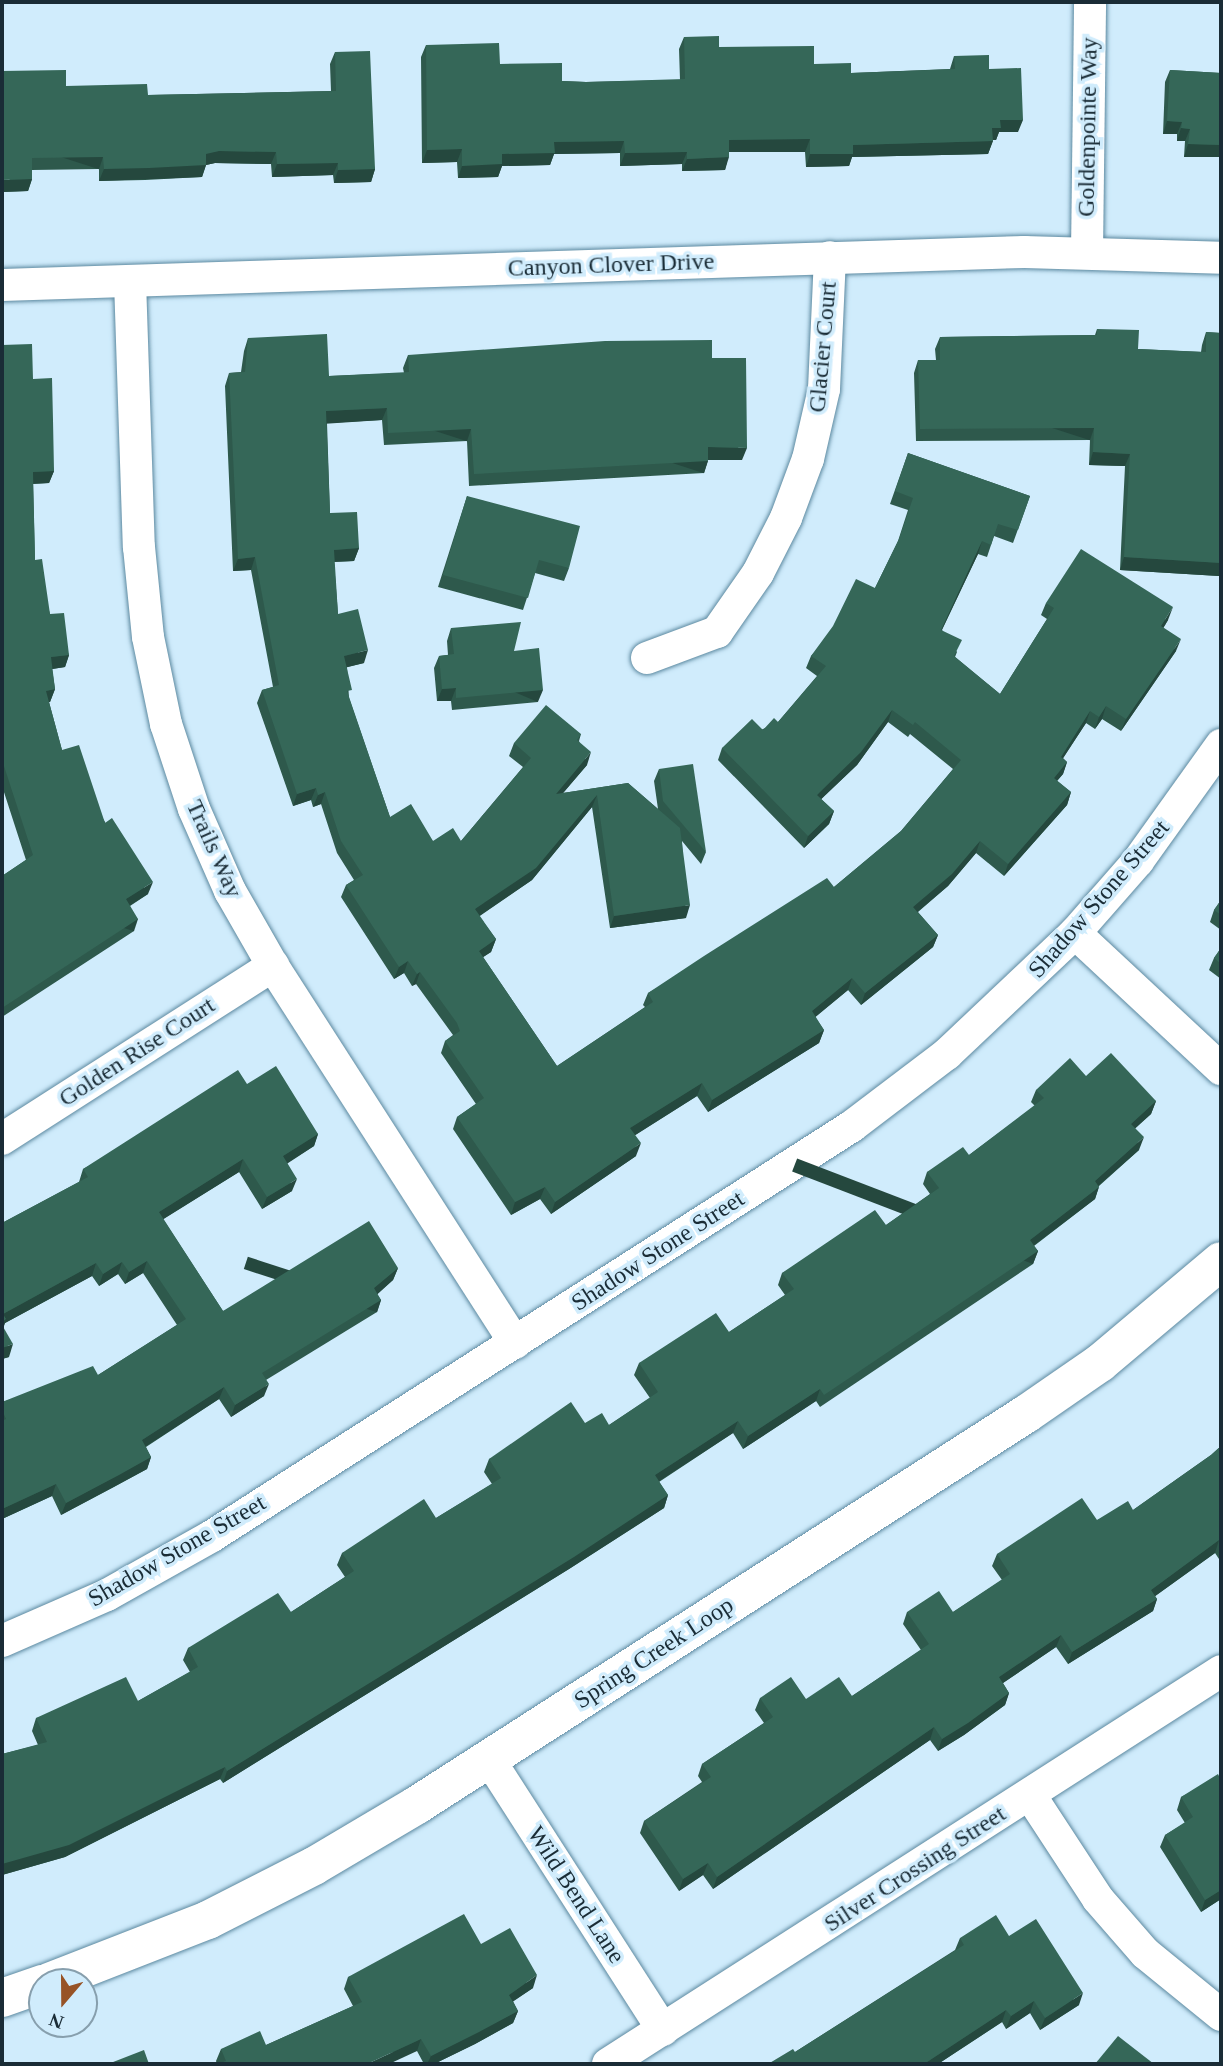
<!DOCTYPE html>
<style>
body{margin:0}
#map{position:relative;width:1223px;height:2066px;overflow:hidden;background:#d0ecfc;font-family:"Times New Roman",serif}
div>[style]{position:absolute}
.roads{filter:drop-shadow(0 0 2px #5c89a0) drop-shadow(0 0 2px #5c89a0)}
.minor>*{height:32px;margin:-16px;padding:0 16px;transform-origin:16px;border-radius:16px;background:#fff}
.tertiary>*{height:38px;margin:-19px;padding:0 19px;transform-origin:19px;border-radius:19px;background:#fff}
.wall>*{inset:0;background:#2e594c}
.shaded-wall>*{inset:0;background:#25483e;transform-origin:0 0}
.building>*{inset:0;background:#356758}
span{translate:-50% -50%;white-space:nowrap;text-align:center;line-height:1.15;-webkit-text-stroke:7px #d0ecfc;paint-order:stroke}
.street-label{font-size:24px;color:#1a2c36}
.frame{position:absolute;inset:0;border:4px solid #1a2c36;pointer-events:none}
.north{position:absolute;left:28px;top:1968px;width:70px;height:70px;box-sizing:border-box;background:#d0ecfc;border:2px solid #879fad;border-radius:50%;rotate:200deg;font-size:19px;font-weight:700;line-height:28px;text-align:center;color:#1a2c36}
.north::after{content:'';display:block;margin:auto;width:24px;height:32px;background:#975326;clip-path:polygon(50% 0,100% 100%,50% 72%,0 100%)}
</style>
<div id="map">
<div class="roads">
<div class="minor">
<div style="left:1087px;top:253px;width:251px;rotate:-89.3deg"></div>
<div style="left:130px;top:281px;width:266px;rotate:88.1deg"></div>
<div style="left:139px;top:547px;width:90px;rotate:84.3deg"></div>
<div style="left:148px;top:637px;width:89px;rotate:78.3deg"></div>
<div style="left:166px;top:724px;width:89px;rotate:71.8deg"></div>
<div style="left:194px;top:809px;width:90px;rotate:66.3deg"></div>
<div style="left:230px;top:891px;width:86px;rotate:60.2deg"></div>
<div style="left:273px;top:966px;width:448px;rotate:57.3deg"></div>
<div style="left:2px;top:285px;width:1023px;rotate:-1.85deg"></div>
<div style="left:1024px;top:252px;width:197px;rotate:1.7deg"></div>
<div style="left:647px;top:658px;width:75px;rotate:-20.4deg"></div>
<div style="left:717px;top:632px;width:72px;rotate:-55.2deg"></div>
<div style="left:758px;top:573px;width:62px;rotate:-63deg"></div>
<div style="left:786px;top:518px;width:63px;rotate:-69.6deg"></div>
<div style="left:808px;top:459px;width:72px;rotate:-77.1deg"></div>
<div style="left:824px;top:389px;width:132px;rotate:-87.4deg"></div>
<div style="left:1075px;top:933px;width:200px;rotate:43deg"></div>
<div style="left:2px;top:1139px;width:322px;rotate:-32.6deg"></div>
<div style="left:2px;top:1641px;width:115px;rotate:-23.7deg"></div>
<div style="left:107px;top:1595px;width:120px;rotate:-29.3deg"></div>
<div style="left:212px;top:1536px;width:760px;rotate:-32.64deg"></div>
<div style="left:852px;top:1126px;width:119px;rotate:-37.2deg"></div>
<div style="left:947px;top:1054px;width:176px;rotate:-43.4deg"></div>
<div style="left:1075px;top:933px;width:96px;rotate:-48.8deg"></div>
<div style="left:1138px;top:861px;width:143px;rotate:-54.4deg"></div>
<div style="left:489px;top:1759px;width:322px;rotate:57.3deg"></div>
<div style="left:1030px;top:1795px;width:124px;rotate:56.8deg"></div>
<div style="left:1098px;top:1899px;width:72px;rotate:49deg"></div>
<div style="left:1145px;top:1953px;width:98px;rotate:39.2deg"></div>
<div style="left:608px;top:2064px;width:728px;rotate:-32.66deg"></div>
</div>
<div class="tertiary">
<div style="left:49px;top:1982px;width:171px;rotate:-21.3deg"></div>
<div style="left:208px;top:1920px;width:119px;rotate:-27deg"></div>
<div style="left:314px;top:1866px;width:120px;rotate:-30.6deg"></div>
<div style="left:417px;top:1805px;width:724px;rotate:-32.7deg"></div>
<div style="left:1026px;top:1414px;width:90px;rotate:-34.6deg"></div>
<div style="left:1100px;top:1363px;width:158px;rotate:-40.1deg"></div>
<div style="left:2px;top:1998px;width:42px;rotate:-19.3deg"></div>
</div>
</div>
<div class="wall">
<div style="clip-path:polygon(684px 37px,719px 47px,814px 64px,851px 73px,950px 69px,954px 56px,989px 69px,1018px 132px,999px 132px,996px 140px,993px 140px,988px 154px,852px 157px,849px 166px,806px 167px,805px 152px,729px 152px,725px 170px,682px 171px,682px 164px,620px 166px,620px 153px,554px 154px,550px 165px,502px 166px,498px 177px,458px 178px,457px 162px,422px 163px,421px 57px,426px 45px,562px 81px,586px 82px,680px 80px,679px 49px)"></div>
<div style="clip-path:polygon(335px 52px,375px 169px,371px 182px,334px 183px,333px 175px,272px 177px,271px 164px,215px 163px,206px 165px,202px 177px,145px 180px,99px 181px,99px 169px,32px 170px,32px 179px,28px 191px,2px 192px,66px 86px,148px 95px,331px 91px,330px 64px)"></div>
<div style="clip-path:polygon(1170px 70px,1221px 73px,1221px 157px,1184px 157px,1185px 141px,1177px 141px,1177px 134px,1163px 134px,1165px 82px)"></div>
<div style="clip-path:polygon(1097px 329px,1138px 349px,1201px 352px,1202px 345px,1206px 332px,1221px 333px,1221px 570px,1219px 576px,1120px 570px,1125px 466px,1089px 465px,1090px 440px,916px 441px,914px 373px,918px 360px,936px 360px,935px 349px,940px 337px,1095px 335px)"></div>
<div style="clip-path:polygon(248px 338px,329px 376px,404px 373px,403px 368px,408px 355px,712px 358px,742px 460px,708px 460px,704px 473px,469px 486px,467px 441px,384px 445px,382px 420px,327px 423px,330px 513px,359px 548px,354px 561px,334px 562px,338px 614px,364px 663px,347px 667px,349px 698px,390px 817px,433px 841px,461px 841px,523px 767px,509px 756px,514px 743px,581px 734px,579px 741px,587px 765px,563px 793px,628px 783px,658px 809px,654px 781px,659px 769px,706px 852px,701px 864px,682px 841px,686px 918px,610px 928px,592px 807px,532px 880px,479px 916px,496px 939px,491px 952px,483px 957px,557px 1066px,645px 1007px,643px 1005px,648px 993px,834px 887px,901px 831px,953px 769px,910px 734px,908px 737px,888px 722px,857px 765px,821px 799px,834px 811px,829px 824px,804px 848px,718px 760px,722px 748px,778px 722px,817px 676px,806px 668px,811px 656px,875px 588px,898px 541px,908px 510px,890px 504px,908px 453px,1030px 496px,1013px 543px,994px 536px,987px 557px,978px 554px,942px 630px,957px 652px,955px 657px,1000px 694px,1047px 619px,1041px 615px,1046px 603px,1168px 620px,1163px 628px,1176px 651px,1121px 731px,1102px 719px,1095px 729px,1086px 723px,1063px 758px,1067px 762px,1063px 774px,1057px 781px,1071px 792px,1067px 805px,1004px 876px,976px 853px,948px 886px,918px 912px,938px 935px,933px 947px,861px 1005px,848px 990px,815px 1017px,824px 1030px,819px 1043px,708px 1112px,697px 1096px,635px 1135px,636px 1156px,551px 1214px,540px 1199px,511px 1215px,453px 1129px,457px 1117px,476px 1104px,441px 1053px,445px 1041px,453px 1035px,416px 984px,412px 986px,404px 973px,394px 979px,341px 897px,346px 885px,354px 880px,337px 853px,321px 804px,313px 807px,311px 800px,293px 806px,257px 703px,262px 690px,273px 687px,251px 570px,233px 571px,225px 386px,229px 373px,241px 372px,244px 351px)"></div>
<div style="clip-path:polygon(2px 345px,33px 379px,54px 471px,49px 483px,33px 484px,35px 560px,50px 614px,69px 655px,65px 667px,52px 669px,55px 689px,50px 702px,49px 702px,62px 750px,148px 894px,130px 906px,134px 931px,2px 1017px,2px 876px,26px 860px,2px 786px)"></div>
<div style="clip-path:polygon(467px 496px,569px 568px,564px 581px,535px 573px,523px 610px,438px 587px)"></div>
<div style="clip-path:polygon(451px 628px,514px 651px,538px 702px,452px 710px,451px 701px,437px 701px,434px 668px,439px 656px,448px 655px,447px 641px)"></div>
<div style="clip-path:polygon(1221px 900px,1221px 930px,1210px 922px,1214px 910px)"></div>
<div style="clip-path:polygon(1221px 948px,1221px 979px,1209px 970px,1214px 958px)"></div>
<div style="clip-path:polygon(1086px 1076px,1156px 1101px,1151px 1114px,1135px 1128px,1139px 1150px,1099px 1186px,1095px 1199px,1034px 1246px,1038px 1251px,1033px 1264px,820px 1407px,816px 1401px,743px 1449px,733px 1433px,659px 1482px,668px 1495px,664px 1508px,569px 1569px,223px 1783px,220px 1779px,65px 1857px,2px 1875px,2px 1754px,38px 1745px,32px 1731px,36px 1718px,138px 1701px,190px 1672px,183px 1660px,188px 1648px,291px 1612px,345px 1577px,337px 1565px,342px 1553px,436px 1518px,492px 1484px,484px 1472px,489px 1459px,585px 1423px,609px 1425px,650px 1398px,634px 1375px,639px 1363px,729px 1332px,785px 1295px,778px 1285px,782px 1273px,886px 1225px,930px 1194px,923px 1184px,927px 1172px,969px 1155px,1035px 1106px,1031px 1102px,1036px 1090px)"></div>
<div style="clip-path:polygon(247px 1084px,318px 1134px,314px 1146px,287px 1163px,292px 1191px,262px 1209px,239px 1172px,163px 1219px,223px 1311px,398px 1268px,393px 1280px,377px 1294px,381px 1300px,377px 1312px,266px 1380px,264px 1396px,231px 1417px,219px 1399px,146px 1447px,151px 1457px,147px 1469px,114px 1487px,61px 1515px,52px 1496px,2px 1519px,2px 1402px,98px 1375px,177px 1325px,143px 1273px,125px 1284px,118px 1274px,99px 1286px,92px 1276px,5px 1323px,3px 1327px,9px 1357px,2px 1359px,2px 1223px,79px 1182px,83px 1169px)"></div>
<div style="clip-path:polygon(1221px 1446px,1221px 1562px,1215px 1553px,1155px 1596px,1157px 1599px,1153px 1611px,1068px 1664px,1056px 1647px,1003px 1683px,1009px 1693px,1005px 1705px,964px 1735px,938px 1751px,930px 1740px,713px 1889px,703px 1875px,679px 1891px,640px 1833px,644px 1821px,702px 1782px,698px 1776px,702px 1764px,764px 1723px,755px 1710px,760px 1698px,806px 1699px,852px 1696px,921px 1650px,903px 1624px,907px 1612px,953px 1612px,1002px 1580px,992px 1566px,997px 1554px,1097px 1520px,1133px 1510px,1211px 1455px)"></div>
<div style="clip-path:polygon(1221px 1777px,1221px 1899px,1201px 1912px,1160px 1847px,1165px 1835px,1185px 1823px,1177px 1810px,1181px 1797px)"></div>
<div style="clip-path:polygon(1009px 1936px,1079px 2005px,1040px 2030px,1030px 2013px,1006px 2029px,1002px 2022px,938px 2064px,768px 2064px,795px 2052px,955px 1950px,960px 1938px)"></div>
<div style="clip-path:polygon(481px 1944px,533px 1988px,513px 2001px,518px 2011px,513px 2023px,475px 2044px,434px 2064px,424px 2064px,417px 2051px,217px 2064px,216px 2061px,221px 2049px,266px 2045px,353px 2006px,344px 1989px,348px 1977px)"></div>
</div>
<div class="shaded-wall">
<div style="clip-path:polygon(1000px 120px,1023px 120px,1018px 132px,999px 132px,996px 140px,988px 140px,992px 128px)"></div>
<div style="clip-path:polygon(1167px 121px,1182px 122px,1177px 134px,1163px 134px)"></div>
<div style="clip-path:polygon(1181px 128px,1190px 129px,1185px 141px,1177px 141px)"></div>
<div style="clip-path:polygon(810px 139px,805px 152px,724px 152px,729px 140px)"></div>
<div style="clip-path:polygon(624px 141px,620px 153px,554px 154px,550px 165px,502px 166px,498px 177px,458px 178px,462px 166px,502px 154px,554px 142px)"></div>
<div style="clip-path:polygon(993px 141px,988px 154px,852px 157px,849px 166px,806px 167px,810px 154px,853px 145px)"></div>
<div style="clip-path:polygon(1188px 144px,1221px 145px,1221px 157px,1184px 157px)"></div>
<div style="clip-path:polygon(462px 149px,457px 162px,422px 163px,427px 150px)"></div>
<div style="clip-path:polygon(219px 151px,276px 152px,271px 164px,215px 163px,206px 165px,202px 177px,99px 181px,104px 169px)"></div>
<div style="clip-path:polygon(687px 152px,682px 164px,620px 166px,625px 153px)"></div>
<div style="left:103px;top:157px;width:13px;height:71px;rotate:108deg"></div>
<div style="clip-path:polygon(729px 157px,725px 170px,682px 171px,687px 159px)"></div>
<div style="clip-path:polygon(338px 163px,333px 175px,272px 177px,277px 164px)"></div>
<div style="clip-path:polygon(375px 169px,371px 182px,334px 183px,338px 170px)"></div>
<div style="clip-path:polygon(32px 179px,28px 191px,2px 192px,2px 180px)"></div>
<div style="clip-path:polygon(387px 408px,382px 420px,322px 424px,326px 411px)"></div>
<div style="left:1094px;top:428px;width:13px;height:174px;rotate:108deg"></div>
<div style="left:471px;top:429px;width:13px;height:83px;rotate:108deg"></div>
<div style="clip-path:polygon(708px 447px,747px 448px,742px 460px,704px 460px)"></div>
<div style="clip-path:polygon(1093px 452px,1130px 454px,1125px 466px,1089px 465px)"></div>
<div style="left:708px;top:461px;width:13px;height:234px;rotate:108deg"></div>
<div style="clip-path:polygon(54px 471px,49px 483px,28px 484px,33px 472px)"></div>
<div style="clip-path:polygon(982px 541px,978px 554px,936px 642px,941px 630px)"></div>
<div style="clip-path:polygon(359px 548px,354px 561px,329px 562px,334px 550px)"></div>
<div style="clip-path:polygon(255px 557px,251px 570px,233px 571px,238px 559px)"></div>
<div style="clip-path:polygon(1124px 557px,1221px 563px,1221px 570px,1219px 576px,1120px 570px)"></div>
<div style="clip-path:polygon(1173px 607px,1168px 620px,1157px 639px,1161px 626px)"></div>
<div style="clip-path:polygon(1181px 639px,1176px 651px,1121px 731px,1126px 719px)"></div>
<div style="clip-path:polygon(368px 650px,364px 663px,340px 669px,344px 656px)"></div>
<div style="clip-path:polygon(69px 655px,65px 667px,46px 670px,51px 657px)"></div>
<div style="clip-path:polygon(456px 688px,451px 701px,437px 701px,442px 689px)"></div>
<div style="clip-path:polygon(55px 689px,50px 702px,41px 703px,46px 691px)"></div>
<div style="left:543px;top:690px;width:13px;height:87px;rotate:113deg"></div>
<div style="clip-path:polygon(1106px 706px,1102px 719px,1095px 729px,1099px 717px)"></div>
<div style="clip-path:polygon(892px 710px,888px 722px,857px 765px,813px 807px,817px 795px)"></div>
<div style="clip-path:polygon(1090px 711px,1086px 723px,1056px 769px,1061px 757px)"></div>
<div style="clip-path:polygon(591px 752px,587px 765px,552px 806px,556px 794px)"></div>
<div style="clip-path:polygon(1067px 762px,1063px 774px,1049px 790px,1054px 778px)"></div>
<div style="clip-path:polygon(316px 788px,311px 800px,293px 806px,297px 794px)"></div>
<div style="clip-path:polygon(325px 792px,321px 804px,313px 807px,318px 795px)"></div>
<div style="clip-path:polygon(1071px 792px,1067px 805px,1004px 876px,1008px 864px)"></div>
<div style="clip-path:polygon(597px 795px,592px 807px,532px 880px,471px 922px,475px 909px)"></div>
<div style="clip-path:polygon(834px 811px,829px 824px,804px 848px,808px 836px)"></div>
<div style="clip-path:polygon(980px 841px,976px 853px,948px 886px,909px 919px,913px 907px)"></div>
<div style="clip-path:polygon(153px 882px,148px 894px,121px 911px,126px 899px)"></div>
<div style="clip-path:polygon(690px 905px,686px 918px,610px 928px,614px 916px)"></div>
<div style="left:138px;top:919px;width:13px;height:163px;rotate:108deg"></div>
<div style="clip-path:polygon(938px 935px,933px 947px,861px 1005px,865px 993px)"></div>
<div style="clip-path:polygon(496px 939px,491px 952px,474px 963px,479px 951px)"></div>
<div style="clip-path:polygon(408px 961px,404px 973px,394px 979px,399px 967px)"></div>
<div style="clip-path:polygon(420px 972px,416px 984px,412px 986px,417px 974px)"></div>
<div style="clip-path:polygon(852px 978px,848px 990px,807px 1024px,812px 1011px)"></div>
<div style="clip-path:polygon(824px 1030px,819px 1043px,708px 1112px,712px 1100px)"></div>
<div style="clip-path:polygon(702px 1083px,697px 1096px,626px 1141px,630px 1128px)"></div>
<div style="clip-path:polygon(1156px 1101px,1151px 1114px,1127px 1136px,1131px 1124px)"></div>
<div style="clip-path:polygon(318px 1134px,314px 1146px,279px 1169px,283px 1156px)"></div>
<div style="clip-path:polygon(1144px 1137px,1139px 1150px,1090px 1193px,1095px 1181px)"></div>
<div style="clip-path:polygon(641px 1143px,636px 1156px,551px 1214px,555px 1202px)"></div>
<div style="clip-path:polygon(243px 1159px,239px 1172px,154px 1225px,159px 1212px)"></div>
<div style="clip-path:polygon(297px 1179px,292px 1191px,262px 1209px,267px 1197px)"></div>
<div style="clip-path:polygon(545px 1187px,540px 1199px,511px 1215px,515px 1202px)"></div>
<div style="clip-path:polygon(1099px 1187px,1095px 1199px,1025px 1252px,1030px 1240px)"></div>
<div style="left:1038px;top:1251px;width:14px;height:258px;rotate:111deg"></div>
<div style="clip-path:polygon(147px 1261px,143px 1273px,125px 1284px,129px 1272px)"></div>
<div style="clip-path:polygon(122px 1262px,118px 1274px,99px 1286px,103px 1274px)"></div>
<div style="clip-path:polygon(96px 1263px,92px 1276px,5px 1323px,2px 1332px,2px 1318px,3px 1314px)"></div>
<div style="clip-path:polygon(398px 1268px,393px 1280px,370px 1301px,374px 1288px)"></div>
<div style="left:381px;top:1300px;width:13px;height:140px;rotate:108deg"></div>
<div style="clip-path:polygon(13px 1344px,9px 1357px,2px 1359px,2px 1348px)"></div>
<div style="clip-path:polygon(269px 1384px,264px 1396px,231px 1417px,235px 1405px)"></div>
<div style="clip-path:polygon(224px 1387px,219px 1399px,137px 1452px,142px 1440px)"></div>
<div style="clip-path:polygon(820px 1389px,816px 1401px,743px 1449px,748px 1436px)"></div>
<div style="clip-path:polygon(738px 1421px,733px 1433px,650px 1487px,655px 1475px)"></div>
<div style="clip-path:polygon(151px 1457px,147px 1469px,61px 1515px,66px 1503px)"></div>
<div style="clip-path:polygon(56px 1484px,52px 1496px,2px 1519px,2px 1509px)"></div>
<div style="clip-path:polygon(668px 1495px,664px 1508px,569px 1569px,223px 1783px,227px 1771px)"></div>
<div style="clip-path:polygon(1219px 1540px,1215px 1553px,1147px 1602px,1151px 1590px)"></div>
<div style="clip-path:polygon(1157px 1599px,1153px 1611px,1068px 1664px,1072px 1652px)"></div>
<div style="clip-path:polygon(1061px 1635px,1056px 1647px,994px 1689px,999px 1677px)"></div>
<div style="clip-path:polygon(1009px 1693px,1005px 1705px,964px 1735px,938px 1751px,942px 1739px)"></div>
<div style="clip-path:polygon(934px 1727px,930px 1740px,713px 1889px,717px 1877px)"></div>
<div style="clip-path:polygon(225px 1767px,220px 1779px,65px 1857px,2px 1875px,2px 1864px)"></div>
<div style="clip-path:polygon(708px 1863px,703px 1875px,679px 1891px,683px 1879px)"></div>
<div style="clip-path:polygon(1221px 1890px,1221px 1899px,1201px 1912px,1205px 1900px)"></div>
<div style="clip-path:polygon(537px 1975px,533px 1988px,505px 2007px,509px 1995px)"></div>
<div style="clip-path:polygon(1083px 1993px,1079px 2005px,1040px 2030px,1045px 2018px)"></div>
<div style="clip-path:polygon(1034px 2001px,1030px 2013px,1006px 2029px,1011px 2016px)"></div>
<div style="clip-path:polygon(1006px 2010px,1002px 2022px,938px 2064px,924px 2064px)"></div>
<div style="clip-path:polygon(518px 2011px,513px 2023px,475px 2044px,434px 2064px,427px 2064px,431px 2056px)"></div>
<div style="clip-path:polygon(421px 2039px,417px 2051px,389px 2064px,367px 2064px)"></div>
</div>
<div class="building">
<div style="clip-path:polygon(719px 36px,719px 47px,814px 46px,814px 64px,851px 63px,851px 73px,955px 69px,954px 56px,989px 55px,989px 69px,1021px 68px,1023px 120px,1000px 120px,1001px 128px,992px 128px,993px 141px,853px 145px,853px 154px,810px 154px,810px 139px,729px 140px,729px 157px,687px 159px,687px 152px,625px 153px,624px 141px,554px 142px,555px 153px,502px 154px,502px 164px,462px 166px,462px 149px,427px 150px,426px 45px,499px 43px,500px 64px,562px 63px,562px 81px,586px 82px,685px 79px,684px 37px)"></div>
<div style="clip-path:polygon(370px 51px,375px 169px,338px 170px,338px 163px,277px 164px,276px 152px,219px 151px,206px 154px,206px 165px,149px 168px,104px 169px,103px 157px,32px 158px,32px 179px,2px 180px,2px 71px,66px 70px,66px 86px,147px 84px,148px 95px,336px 91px,335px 52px)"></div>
<div style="clip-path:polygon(1170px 70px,1221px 73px,1221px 145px,1188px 144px,1190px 129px,1181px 128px,1182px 122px,1167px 121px)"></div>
<div style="clip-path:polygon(1097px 329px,1139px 330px,1138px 349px,1206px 352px,1206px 332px,1221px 333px,1221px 563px,1124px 557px,1130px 454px,1093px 452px,1094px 428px,920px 429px,918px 360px,940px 360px,940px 337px,1097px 335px)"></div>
<div style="clip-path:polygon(327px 334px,329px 376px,409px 372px,408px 355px,605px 341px,712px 340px,712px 358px,746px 358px,747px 448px,708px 447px,708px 461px,474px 474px,471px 429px,388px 433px,387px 408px,326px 411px,330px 513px,357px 512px,359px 548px,334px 550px,338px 614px,358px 609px,368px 650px,344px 656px,352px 690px,347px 691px,390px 817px,411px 804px,433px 841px,453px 828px,461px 841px,531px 758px,514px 743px,546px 705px,581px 734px,577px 740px,591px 752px,556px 794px,628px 783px,680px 828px,690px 905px,614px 916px,597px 795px,536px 868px,475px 909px,496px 939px,479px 951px,557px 1066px,653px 1002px,648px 993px,704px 956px,827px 878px,834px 887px,901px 831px,961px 760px,915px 722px,913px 725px,892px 710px,861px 752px,817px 795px,834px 811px,808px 836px,722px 748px,752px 719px,763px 730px,774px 718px,778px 722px,826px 666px,811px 656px,833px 626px,856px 579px,875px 588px,899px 539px,913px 498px,895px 491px,908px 453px,1030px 496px,1018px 530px,998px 524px,991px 545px,982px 541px,941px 630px,962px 640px,954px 656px,1000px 694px,1054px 608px,1046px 603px,1081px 549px,1173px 607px,1161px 626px,1181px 639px,1126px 719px,1106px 706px,1099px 717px,1090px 711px,1061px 757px,1067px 762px,1054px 778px,1071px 792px,1008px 864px,980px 841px,952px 874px,913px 907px,938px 935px,865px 993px,852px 978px,812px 1011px,824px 1030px,712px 1100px,702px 1083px,630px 1128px,641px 1143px,555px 1202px,545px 1187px,515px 1202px,457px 1117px,484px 1098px,445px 1041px,460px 1031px,457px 1023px,420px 972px,417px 974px,408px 961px,399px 967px,346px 885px,363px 875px,341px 841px,325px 792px,318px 795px,316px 788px,297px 794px,262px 690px,279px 685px,255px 557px,238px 559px,229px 373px,245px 372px,248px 338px)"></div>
<div style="clip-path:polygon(32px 344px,33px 379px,52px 378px,53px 420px,54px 471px,33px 472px,35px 560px,42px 559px,50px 614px,64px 613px,69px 655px,51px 657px,55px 689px,46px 691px,62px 750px,79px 745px,105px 823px,112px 818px,153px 882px,126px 899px,138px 919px,2px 1008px,2px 876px,33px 855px,2px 760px,2px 345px)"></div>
<div style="clip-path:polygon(467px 496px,580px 526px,569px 568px,539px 560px,528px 598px,443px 575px)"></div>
<div style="clip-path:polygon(521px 622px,514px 651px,539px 648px,543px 690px,456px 698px,456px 688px,442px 689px,439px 656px,454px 654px,451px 628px)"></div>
<div style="clip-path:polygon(693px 764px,706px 852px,663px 801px,659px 769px)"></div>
<div style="clip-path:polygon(1221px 900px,1221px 915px,1214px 910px)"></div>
<div style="clip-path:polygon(1221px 948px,1221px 964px,1214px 958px)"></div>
<div style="clip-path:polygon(1111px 1053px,1156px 1101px,1131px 1124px,1144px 1137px,1095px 1181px,1099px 1187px,1030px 1240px,1038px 1251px,824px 1395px,820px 1389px,748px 1436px,738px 1421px,655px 1475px,668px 1495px,574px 1557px,227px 1771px,225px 1767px,69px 1845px,2px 1864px,2px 1754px,47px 1742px,36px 1718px,126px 1677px,138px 1701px,198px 1667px,188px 1648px,278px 1593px,291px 1612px,354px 1571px,342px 1553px,424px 1499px,436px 1518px,501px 1478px,489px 1459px,571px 1402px,585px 1423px,602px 1413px,609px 1425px,658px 1392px,639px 1363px,716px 1313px,729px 1332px,794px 1289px,782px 1273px,875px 1210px,886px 1225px,939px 1188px,927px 1172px,963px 1147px,969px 1155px,1044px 1098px,1036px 1090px,1070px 1058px,1086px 1076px)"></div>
<div style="clip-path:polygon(276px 1066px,318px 1134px,283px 1156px,297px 1179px,267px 1197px,243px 1159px,159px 1212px,223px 1311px,369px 1221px,398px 1268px,374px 1288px,381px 1300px,262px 1373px,269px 1384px,235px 1405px,224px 1387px,142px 1440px,151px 1457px,119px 1475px,66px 1503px,56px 1484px,2px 1509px,2px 1421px,6px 1419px,2px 1410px,2px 1402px,93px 1366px,98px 1375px,186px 1319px,147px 1261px,129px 1272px,122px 1262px,103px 1274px,96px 1263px,3px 1314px,6px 1319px,2px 1322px,2px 1223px,88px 1177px,83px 1169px,238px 1070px,247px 1084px)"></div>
<div style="clip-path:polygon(2px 1325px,13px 1344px,2px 1348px)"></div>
<div style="clip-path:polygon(1221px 1446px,1221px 1543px,1219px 1540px,1151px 1590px,1157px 1599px,1072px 1652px,1061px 1635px,999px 1677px,1009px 1693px,968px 1723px,942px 1739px,934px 1727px,717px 1877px,708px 1863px,683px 1879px,644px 1821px,711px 1777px,702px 1764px,773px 1717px,760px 1698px,791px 1677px,806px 1699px,839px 1677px,852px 1696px,929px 1644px,907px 1612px,939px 1591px,953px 1612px,1010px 1574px,997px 1554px,1082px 1498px,1097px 1520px,1128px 1501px,1133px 1510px,1211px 1455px)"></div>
<div style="clip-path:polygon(1218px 1774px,1220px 1778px,1221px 1777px,1221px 1890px,1205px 1900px,1165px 1835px,1193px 1817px,1181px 1797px)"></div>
<div style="clip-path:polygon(464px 1914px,481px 1944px,510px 1928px,537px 1975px,509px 1995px,518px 2011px,479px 2032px,431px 2056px,421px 2039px,367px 2064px,218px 2064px,226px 2061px,221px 2049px,260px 2031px,266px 2045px,362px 2002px,348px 1977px)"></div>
<div style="clip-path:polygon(996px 1915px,1009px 1936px,1036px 1919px,1083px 1993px,1045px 2018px,1034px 2001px,1011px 2016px,1006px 2010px,924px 2064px,768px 2064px,793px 2049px,795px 2052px,964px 1945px,960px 1938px)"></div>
<div style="clip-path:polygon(1118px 2036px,1154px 2064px,1095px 2064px)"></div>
<div style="clip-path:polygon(144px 2050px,149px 2064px,108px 2064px)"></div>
</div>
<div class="street-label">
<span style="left:1088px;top:127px;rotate:-89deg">Goldenpointe Way</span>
<span style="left:611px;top:265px;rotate:-2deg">Canyon Clover Drive</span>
<span style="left:823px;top:347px;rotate:-85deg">Glacier Court</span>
<span style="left:214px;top:849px;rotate:66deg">Trails Way</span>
<span style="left:1099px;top:899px;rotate:-49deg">Shadow Stone Street</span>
<span style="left:137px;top:1052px;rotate:-33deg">Golden Rise Court</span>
<span style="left:658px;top:1251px;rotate:-33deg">Shadow Stone Street</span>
<span style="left:177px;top:1551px;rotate:-30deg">Shadow Stone Street</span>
<span style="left:654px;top:1653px;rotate:-33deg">Spring Creek Loop</span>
<span style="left:915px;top:1869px;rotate:-33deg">Silver Crossing Street</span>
<span style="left:576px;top:1895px;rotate:57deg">Wild Bend Lane</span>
</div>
<div class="frame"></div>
<div class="north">N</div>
</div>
